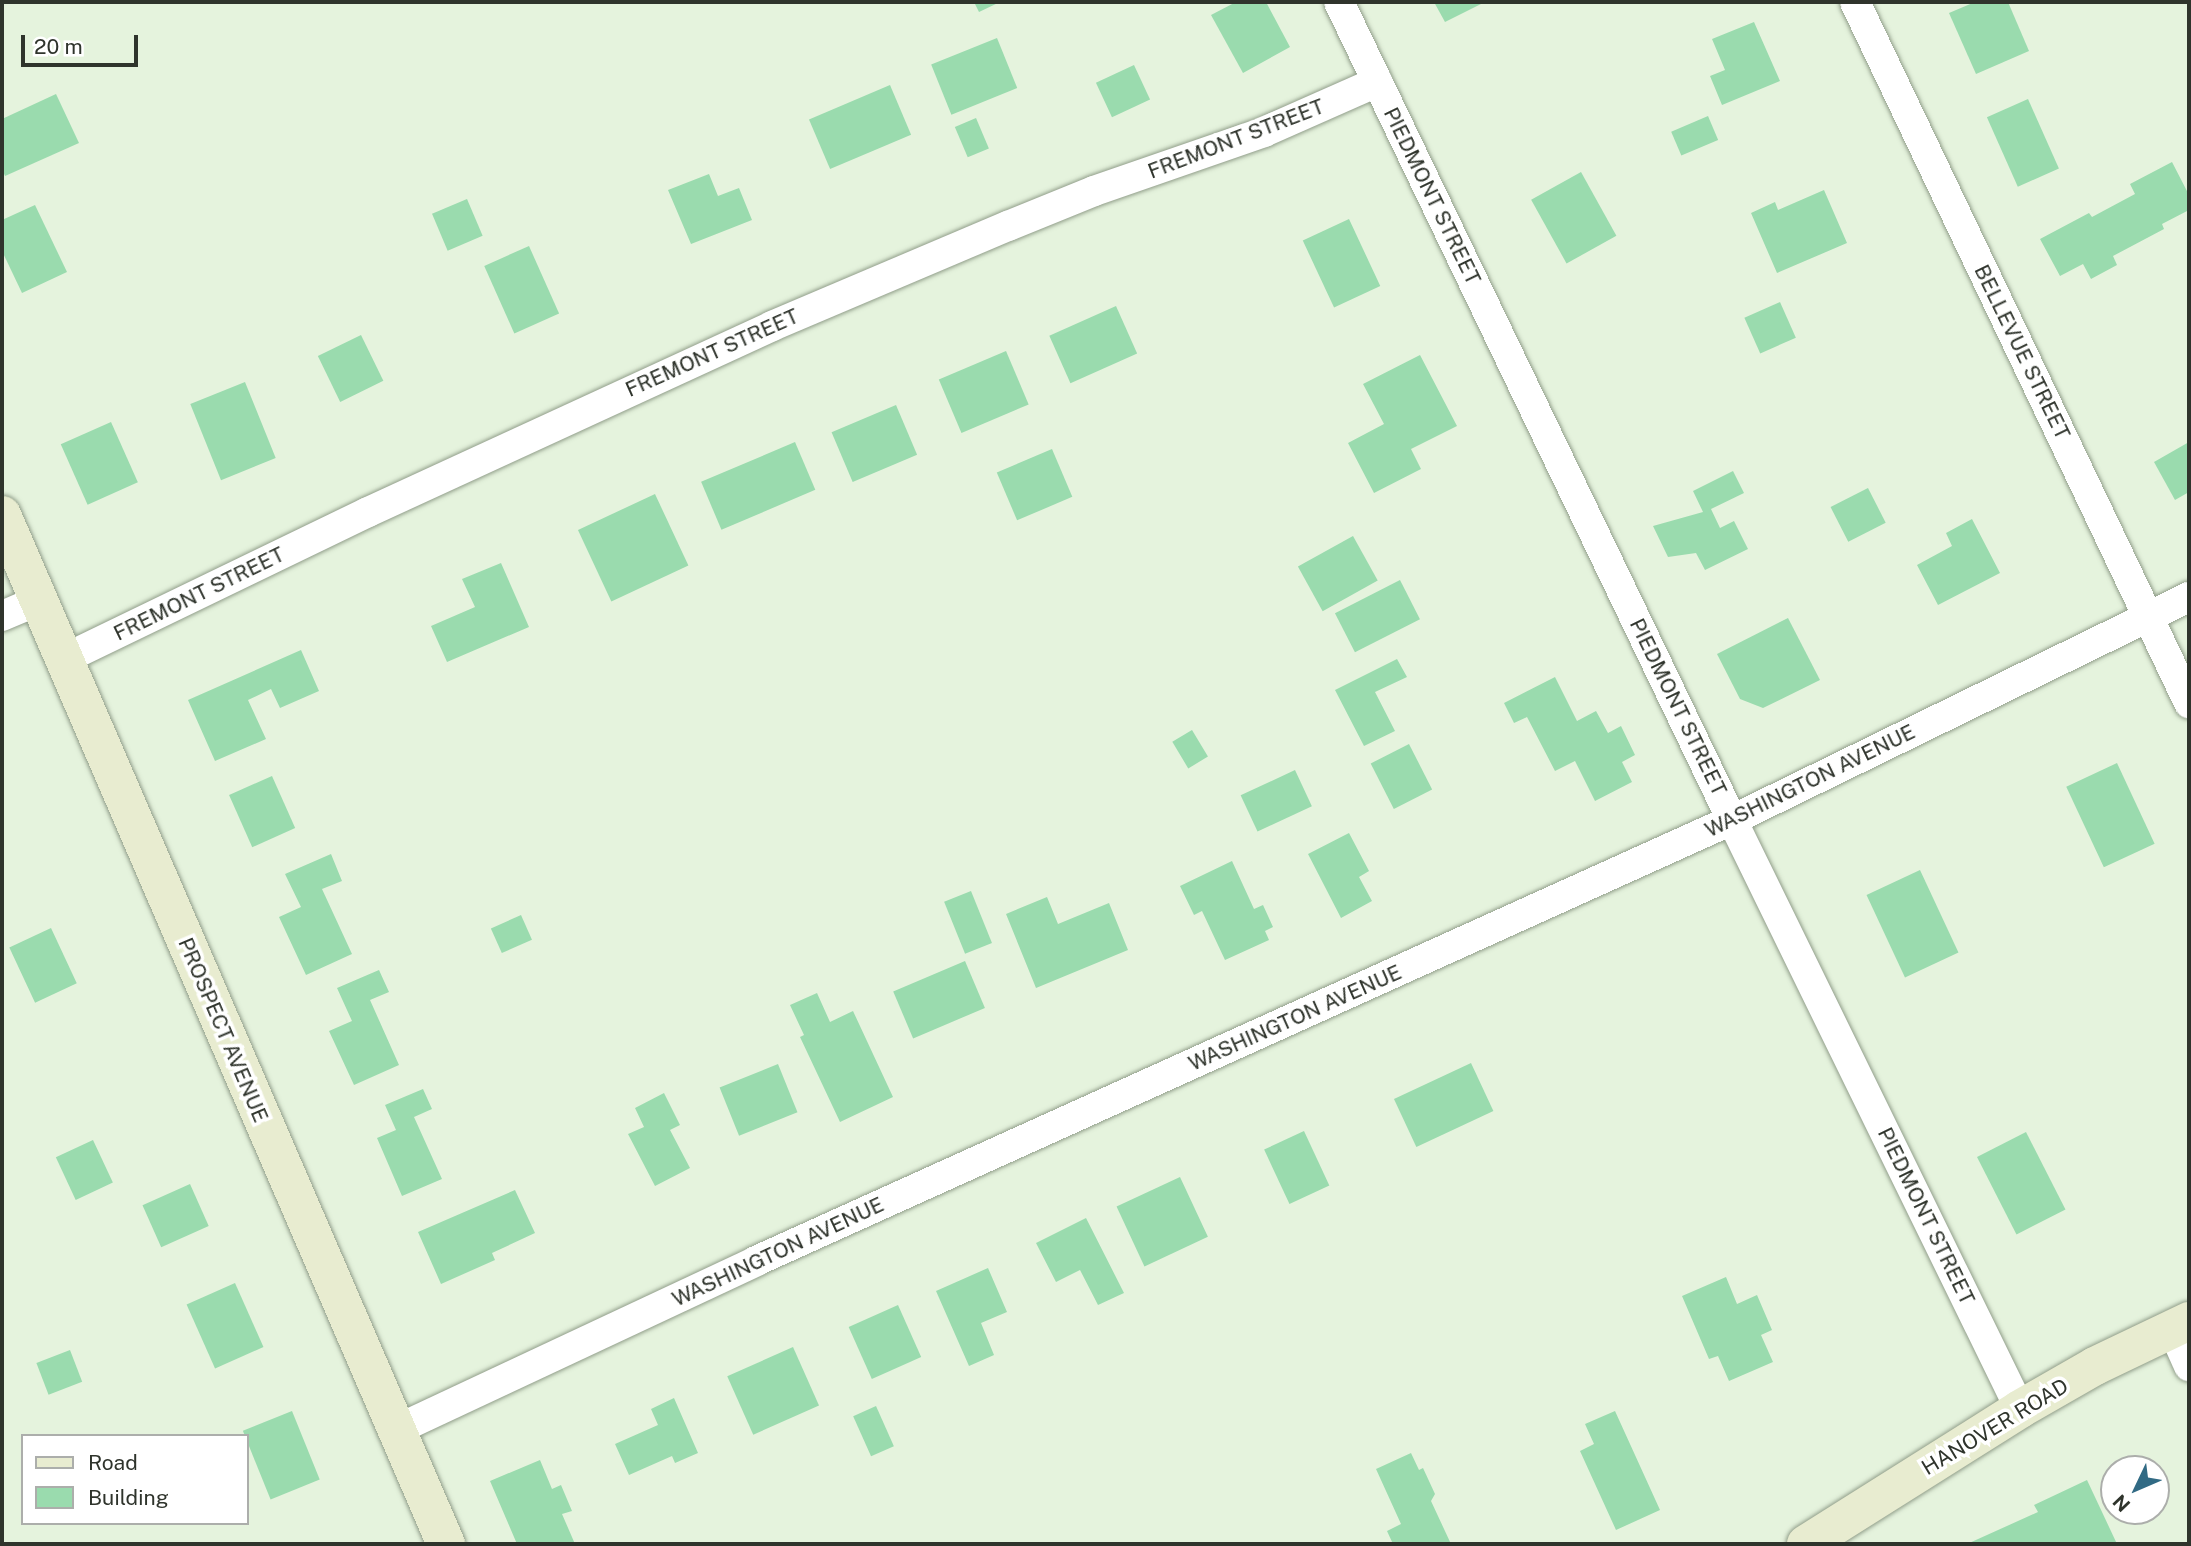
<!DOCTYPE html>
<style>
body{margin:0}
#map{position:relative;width:2191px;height:1546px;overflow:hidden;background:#e5f3dd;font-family:"Public Sans",sans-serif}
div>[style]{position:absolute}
.building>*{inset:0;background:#9adbae;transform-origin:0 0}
.roads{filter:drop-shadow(0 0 2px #919e8a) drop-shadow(0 0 2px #919e8a)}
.street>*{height:30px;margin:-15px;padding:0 15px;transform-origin:15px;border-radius:15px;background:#fff}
.secondary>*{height:38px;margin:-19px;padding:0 19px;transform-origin:19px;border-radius:19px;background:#e8ecd0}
span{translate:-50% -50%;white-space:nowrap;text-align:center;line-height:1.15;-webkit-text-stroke:7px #fff;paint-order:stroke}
.street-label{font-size:21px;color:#2f342c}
.frame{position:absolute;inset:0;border:4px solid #2f342c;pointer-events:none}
.legend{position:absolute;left:21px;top:1434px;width:228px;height:91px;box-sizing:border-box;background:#fff;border:2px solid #acaeab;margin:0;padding:9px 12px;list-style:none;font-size:21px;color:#2f342c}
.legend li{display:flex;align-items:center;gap:14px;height:35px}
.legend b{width:35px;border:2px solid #acaeab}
.north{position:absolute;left:2100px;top:1455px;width:70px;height:70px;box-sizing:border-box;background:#fff;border:2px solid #acaeab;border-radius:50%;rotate:226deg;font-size:19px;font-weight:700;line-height:28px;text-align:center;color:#2f342c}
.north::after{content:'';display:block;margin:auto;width:24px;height:32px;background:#316a84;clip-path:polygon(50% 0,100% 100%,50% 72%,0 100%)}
.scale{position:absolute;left:21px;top:35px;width:117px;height:32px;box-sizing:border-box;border:4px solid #2f342c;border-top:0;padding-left:9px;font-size:21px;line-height:24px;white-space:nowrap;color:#2f342c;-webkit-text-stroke:5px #fff;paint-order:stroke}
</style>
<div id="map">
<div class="building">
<div style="clip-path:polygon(974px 2px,1000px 2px,979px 12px)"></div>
<div style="clip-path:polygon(1236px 2px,1266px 2px,1290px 47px,1243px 73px,1211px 15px)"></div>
<div style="clip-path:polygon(1434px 2px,1485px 2px,1445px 22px)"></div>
<div style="clip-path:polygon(1975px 2px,2008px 2px,2029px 51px,1976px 74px,1949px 13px)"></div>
<div style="clip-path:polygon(1754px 22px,1780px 81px,1722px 105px,1710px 76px,1725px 70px,1712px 39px)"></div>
<div style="left:997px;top:38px;width:54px;height:71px;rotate:68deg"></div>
<div style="left:1134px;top:65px;width:38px;height:42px;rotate:65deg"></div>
<div style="left:890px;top:85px;width:54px;height:88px;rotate:67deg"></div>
<div style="clip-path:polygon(56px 94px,79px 143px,5px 176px,2px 169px,2px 119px)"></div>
<div style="left:2028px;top:99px;width:76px;height:45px;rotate:66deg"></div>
<div style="left:1708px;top:116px;width:26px;height:40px;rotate:67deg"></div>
<div style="left:976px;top:118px;width:33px;height:23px;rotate:67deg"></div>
<div style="clip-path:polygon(2172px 162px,2189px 195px,2189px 210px,2162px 224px,2164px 229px,2113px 256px,2117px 265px,2091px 279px,2083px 264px,2060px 276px,2040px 239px,2089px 213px,2092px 217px,2135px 194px,2130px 184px)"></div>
<div style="left:1581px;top:172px;width:73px;height:57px;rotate:61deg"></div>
<div style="clip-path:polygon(709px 174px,718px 196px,739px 188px,752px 220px,691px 244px,668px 190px)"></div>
<div style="clip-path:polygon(1824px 190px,1847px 243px,1777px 273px,1751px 213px,1775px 202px,1778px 210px)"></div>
<div style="left:467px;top:199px;width:40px;height:38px;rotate:67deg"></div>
<div style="clip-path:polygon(35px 205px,67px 272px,22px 293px,2px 251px,2px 220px)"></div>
<div style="left:1349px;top:219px;width:74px;height:51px;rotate:65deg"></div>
<div style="left:529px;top:246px;width:74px;height:49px;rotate:66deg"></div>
<div style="left:1780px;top:302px;width:39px;height:39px;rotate:66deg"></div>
<div style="left:1116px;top:306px;width:52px;height:73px;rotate:66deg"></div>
<div style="left:361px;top:335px;width:51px;height:48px;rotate:64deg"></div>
<div style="left:1006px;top:351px;width:58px;height:73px;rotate:67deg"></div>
<div style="clip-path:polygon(1420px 355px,1457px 426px,1411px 449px,1421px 469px,1374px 493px,1348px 443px,1384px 424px,1363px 384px)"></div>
<div style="left:245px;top:382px;width:82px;height:59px;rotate:68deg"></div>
<div style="left:896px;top:405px;width:54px;height:70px;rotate:67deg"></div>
<div style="left:111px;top:422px;width:66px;height:55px;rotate:66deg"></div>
<div style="left:795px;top:442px;width:52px;height:102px;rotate:67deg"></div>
<div style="clip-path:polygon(2189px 442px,2189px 492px,2175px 500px,2154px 462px)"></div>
<div style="left:1052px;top:449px;width:52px;height:60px;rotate:67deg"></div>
<div style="clip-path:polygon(1733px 471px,1744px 493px,1711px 509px,1720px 528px,1734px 521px,1748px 549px,1705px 570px,1696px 553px,1668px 557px,1653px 526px,1703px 512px,1693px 491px)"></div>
<div style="left:1868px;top:488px;width:39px;height:42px;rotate:63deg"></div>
<div style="left:655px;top:494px;width:79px;height:85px;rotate:65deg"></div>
<div style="clip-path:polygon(1972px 519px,2000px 573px,1938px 605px,1917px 565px,1952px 546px,1946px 533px)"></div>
<div style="left:1353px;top:536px;width:51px;height:63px;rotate:61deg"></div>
<div style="clip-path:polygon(501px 563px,529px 627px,447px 662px,431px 626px,475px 607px,462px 579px)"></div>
<div style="left:1400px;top:580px;width:44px;height:73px;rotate:63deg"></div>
<div style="clip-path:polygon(1788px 618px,1820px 680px,1763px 708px,1740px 699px,1717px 654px)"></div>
<div style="clip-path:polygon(301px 650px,319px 691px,280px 708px,271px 689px,248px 700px,266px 739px,215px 761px,188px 700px)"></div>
<div style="clip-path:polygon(1397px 659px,1407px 677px,1375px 692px,1395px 731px,1364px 746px,1335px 690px)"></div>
<div style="clip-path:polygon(1555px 677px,1577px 721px,1596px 711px,1608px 733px,1621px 726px,1635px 755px,1622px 762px,1632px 782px,1595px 801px,1575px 761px,1555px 771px,1527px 717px,1514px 723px,1504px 703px)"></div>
<div style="left:1192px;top:730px;width:31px;height:23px;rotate:59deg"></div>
<div style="left:1409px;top:744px;width:51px;height:43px;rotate:63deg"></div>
<div style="left:2117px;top:763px;width:89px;height:56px;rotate:65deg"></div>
<div style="left:1295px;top:770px;width:40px;height:60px;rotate:65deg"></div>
<div style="left:272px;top:776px;width:57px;height:47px;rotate:66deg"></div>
<div style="clip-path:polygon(1349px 833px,1369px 871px,1359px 877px,1372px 901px,1341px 918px,1308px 854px)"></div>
<div style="clip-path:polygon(331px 854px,342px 881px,322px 889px,352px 954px,306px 975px,279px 917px,301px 907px,285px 874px)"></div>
<div style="clip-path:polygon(1232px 861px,1254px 909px,1263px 905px,1273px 927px,1265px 931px,1269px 940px,1225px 960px,1202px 911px,1194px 915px,1180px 886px)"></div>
<div style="left:1920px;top:870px;width:91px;height:59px;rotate:65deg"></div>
<div style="left:971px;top:891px;width:56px;height:29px;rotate:68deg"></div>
<div style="clip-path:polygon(1047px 897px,1058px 924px,1109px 903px,1128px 950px,1036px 988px,1006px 914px)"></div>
<div style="left:521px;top:915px;width:27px;height:33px;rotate:66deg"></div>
<div style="left:51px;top:928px;width:61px;height:46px;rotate:65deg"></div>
<div style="left:965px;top:961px;width:51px;height:78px;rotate:67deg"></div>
<div style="clip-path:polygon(379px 970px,389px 992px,370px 1000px,399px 1065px,354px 1085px,329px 1031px,352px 1021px,337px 988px)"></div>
<div style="clip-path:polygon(817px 993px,830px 1022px,853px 1011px,893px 1097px,840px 1122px,800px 1037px,804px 1035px,790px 1005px)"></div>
<div style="left:1471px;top:1063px;width:53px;height:85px;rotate:65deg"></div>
<div style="left:778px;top:1064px;width:52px;height:63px;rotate:68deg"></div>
<div style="clip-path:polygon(423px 1089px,432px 1109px,414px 1117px,442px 1179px,402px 1196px,377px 1138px,396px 1130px,385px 1105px)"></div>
<div style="clip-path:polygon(664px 1093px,680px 1125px,670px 1130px,690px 1168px,655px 1186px,628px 1134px,644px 1127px,635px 1108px)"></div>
<div style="left:1304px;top:1131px;width:60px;height:44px;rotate:65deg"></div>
<div style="left:2026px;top:1132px;width:87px;height:55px;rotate:63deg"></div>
<div style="left:93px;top:1140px;width:47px;height:41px;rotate:65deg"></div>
<div style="left:1180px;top:1177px;width:66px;height:70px;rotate:65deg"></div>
<div style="left:190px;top:1184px;width:46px;height:52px;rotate:66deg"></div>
<div style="clip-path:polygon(515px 1190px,535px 1233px,492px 1253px,495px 1260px,441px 1284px,418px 1232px)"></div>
<div style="clip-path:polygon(1086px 1218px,1124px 1293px,1098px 1305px,1080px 1270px,1056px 1282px,1036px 1243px)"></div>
<div style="clip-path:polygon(988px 1268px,1007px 1312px,981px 1323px,994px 1355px,969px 1366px,936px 1291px)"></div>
<div style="clip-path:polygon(1726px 1277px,1737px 1304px,1757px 1295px,1772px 1330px,1761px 1335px,1773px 1362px,1729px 1381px,1718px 1356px,1709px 1359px,1682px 1296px)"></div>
<div style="left:235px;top:1283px;width:70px;height:53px;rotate:66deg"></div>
<div style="left:898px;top:1305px;width:57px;height:54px;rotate:66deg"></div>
<div style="left:793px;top:1347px;width:64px;height:72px;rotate:66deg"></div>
<div style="left:70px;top:1350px;width:34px;height:36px;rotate:69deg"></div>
<div style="clip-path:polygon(674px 1398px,698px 1453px,675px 1463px,672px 1456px,629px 1475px,615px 1444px,658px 1425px,651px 1409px)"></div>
<div style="left:876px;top:1406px;width:44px;height:25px;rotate:66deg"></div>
<div style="left:292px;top:1411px;width:74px;height:53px;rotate:68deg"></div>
<div style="clip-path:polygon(1615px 1411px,1660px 1510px,1616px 1530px,1580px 1451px,1594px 1444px,1585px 1424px)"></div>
<div style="clip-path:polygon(1411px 1453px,1419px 1470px,1423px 1468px,1435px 1494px,1431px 1501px,1451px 1544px,1393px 1544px,1387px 1531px,1401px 1524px,1376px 1469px)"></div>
<div style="clip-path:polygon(540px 1460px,552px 1489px,561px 1485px,572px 1511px,562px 1514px,575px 1544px,517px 1544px,490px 1481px)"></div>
<div style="clip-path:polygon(2087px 1480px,2117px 1544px,1967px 1544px,2038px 1512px,2034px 1505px)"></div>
</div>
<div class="roads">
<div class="street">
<div style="left:1339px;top:2px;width:908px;rotate:64.34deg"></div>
<div style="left:1732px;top:820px;width:656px;rotate:63.94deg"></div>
<div style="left:1855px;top:2px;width:777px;rotate:64.52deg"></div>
<div style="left:2px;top:616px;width:38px;rotate:-23deg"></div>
<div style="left:62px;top:660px;width:340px;rotate:-25.8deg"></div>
<div style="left:368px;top:512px;width:445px;rotate:-24.7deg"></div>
<div style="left:772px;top:326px;width:256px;rotate:-23deg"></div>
<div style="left:1008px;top:226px;width:93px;rotate:-22.1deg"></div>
<div style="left:1094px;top:191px;width:180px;rotate:-19.1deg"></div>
<div style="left:1264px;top:132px;width:124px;rotate:-23.9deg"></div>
<div style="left:2172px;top:1328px;width:42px;rotate:65.9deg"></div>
<div style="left:396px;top:1430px;width:398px;rotate:-25.1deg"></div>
<div style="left:756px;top:1261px;width:1071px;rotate:-24.32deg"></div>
<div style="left:1732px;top:820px;width:509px;rotate:-26.01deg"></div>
</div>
<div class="secondary">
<div style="left:2px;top:515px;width:1121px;rotate:66.66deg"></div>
<div style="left:1806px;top:1544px;width:253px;rotate:-32.2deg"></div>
<div style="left:2020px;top:1409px;width:86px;rotate:-29.8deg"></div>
<div style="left:2095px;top:1366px;width:104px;rotate:-25.6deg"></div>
</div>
</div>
<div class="street-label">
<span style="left:1236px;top:139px;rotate:-21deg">FREMONT STREET</span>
<span style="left:1432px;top:196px;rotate:64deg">PIEDMONT STREET</span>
<span style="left:2022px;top:352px;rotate:64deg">BELLEVUE STREET</span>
<span style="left:712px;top:353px;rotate:-24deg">FREMONT STREET</span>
<span style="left:199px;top:594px;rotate:-26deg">FREMONT STREET</span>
<span style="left:1678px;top:707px;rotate:64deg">PIEDMONT STREET</span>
<span style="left:1810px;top:781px;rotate:-26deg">WASHINGTON AVENUE</span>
<span style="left:1295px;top:1018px;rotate:-24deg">WASHINGTON AVENUE</span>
<span style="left:223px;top:1030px;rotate:67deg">PROSPECT AVENUE</span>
<span style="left:1926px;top:1216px;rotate:64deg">PIEDMONT STREET</span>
<span style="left:778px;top:1252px;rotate:-25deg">WASHINGTON AVENUE</span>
<span style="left:1995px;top:1427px;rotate:-31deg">HANOVER ROAD</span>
</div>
<div class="frame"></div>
<ul class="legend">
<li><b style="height:9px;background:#e8ecd0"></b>Road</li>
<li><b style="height:19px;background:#9adbae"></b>Building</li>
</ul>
<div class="north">N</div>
<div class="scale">20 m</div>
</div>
